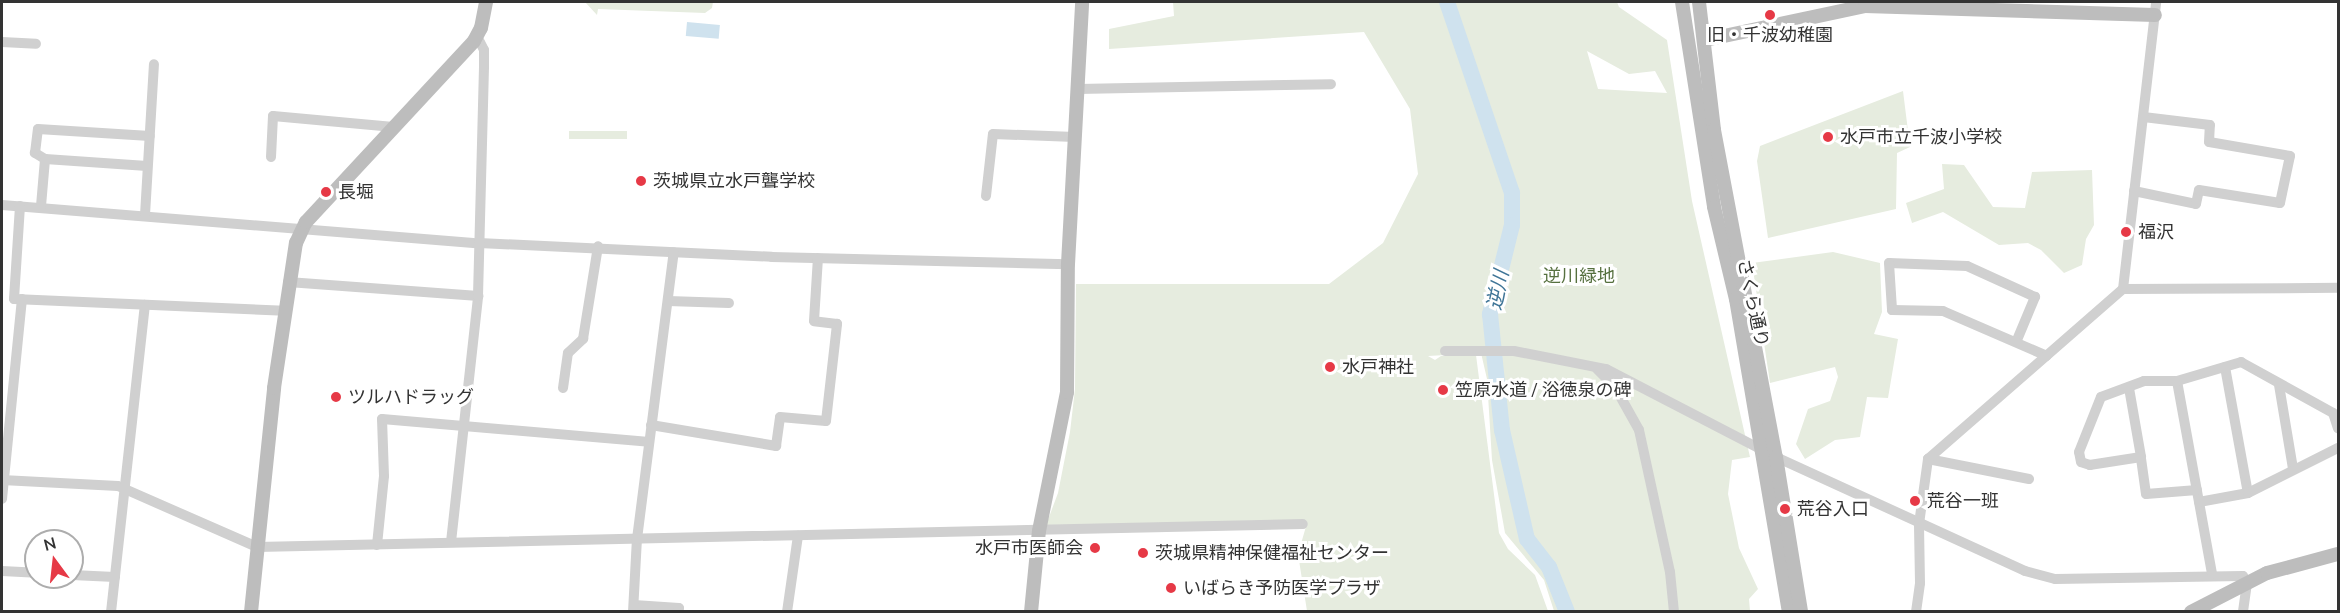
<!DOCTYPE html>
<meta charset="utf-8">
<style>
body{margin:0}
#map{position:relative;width:2340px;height:613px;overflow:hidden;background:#fff;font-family:Mulish,"Noto Sans JP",sans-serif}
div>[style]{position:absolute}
.green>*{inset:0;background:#e6ecdf;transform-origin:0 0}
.water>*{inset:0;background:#cfe2ee;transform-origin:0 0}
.river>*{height:16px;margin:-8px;padding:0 8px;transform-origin:8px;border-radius:8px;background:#cfe2ee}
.street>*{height:10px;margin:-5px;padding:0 5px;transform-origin:5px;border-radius:5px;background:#d0d0d0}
.secondary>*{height:14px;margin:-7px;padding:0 7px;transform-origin:7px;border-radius:7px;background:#bdbdbd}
.dots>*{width:16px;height:16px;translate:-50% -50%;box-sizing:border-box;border:3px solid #fff;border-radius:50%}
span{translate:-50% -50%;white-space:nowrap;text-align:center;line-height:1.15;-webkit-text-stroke:6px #fff;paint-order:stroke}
.poi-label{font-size:18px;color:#333}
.left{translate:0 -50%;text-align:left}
.right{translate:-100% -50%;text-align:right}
.park-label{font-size:18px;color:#56703f}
.street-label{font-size:18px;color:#333}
.water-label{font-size:20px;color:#3f7597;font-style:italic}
.frame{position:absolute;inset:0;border:3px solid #333;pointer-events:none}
.north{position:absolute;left:24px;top:529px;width:60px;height:60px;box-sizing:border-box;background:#fff;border:2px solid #adadad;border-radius:50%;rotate:345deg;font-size:16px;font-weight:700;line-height:24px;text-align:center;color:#333}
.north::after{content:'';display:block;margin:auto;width:21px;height:27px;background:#e63946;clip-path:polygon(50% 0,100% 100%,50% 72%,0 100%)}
</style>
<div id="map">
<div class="green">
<div style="clip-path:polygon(585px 2px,713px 2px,712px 8px,705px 13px,598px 9px,597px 15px)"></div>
<div style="clip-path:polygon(evenodd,1173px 2px,1617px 2px,1619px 7px,1667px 40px,1692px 201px,1750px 457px,1732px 460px,1728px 494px,1739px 548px,1758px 589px,1749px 599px,1750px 611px,1554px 611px,1544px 580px,1505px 533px,1492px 460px,1487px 379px,1481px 353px,1428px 356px,1435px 360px,1441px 356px,1476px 355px,1499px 533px,1508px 549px,1535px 575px,1548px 611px,1307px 611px,1298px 554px,1307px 523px,1046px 525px,1058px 493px,1070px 432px,1075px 389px,1076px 284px,1329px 284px,1383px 243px,1418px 174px,1410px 109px,1364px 32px,1109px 49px,1109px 29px,1174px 16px,1173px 2px,1587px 51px,1629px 74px,1655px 71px,1667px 93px,1598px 89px,1587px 51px)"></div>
<div style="clip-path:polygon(1903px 91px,1910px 147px,1897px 153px,1896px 209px,1768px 238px,1757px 161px,1760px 146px)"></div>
<div style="left:627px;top:131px;width:8px;height:58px;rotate:90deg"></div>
<div style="clip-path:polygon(1942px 164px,1964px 165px,1993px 207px,2025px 208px,2032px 172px,2092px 170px,2094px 225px,2086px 239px,2082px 265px,2064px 273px,2041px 250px,2028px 243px,1999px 245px,1943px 212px,1912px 223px,1906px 203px,1944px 189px)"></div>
<div style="clip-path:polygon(1833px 252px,1880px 263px,1882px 312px,1874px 334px,1898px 339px,1888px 398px,1867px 397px,1860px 437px,1835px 440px,1805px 459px,1796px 444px,1808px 409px,1830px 401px,1838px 377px,1835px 367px,1770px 383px,1752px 263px)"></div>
</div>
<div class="water">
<div style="left:687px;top:22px;width:33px;height:14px;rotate:5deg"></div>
</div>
<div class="river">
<div style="left:1447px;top:2px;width:202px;rotate:71.2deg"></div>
<div style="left:1512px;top:193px;width:32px;rotate:90deg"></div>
<div style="left:1512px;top:225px;width:92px;rotate:103.9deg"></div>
<div style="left:1490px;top:314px;width:117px;rotate:84.1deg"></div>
<div style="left:1502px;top:430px;width:112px;rotate:77.1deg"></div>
<div style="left:1527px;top:539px;width:36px;rotate:52deg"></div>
<div style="left:1549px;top:567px;width:48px;rotate:68.2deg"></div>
</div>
<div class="street">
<div style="left:2px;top:42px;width:34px;rotate:3deg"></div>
<div style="left:1078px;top:89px;width:253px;rotate:-1.1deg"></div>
<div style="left:271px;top:157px;width:41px;rotate:-87.2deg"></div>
<div style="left:273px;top:116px;width:121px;rotate:5.2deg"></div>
<div style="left:147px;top:166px;width:102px;rotate:-176.1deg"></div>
<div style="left:45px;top:159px;width:12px;rotate:-149deg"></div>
<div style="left:35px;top:153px;width:24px;rotate:-83deg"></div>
<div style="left:38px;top:129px;width:112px;rotate:3.6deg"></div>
<div style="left:2134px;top:191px;width:63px;rotate:11.8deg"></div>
<div style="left:2196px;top:204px;width:14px;rotate:-78deg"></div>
<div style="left:2199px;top:190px;width:82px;rotate:9.1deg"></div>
<div style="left:2280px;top:203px;width:48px;rotate:-78deg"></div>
<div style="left:2290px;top:156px;width:82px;rotate:-170.2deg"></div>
<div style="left:2209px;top:142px;width:17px;rotate:-87deg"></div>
<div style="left:2210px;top:125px;width:67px;rotate:-173.2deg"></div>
<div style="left:986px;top:196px;width:62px;rotate:-83.6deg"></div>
<div style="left:993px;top:134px;width:82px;rotate:2.1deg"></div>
<div style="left:2px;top:205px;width:479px;rotate:4.6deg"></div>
<div style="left:479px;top:243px;width:293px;rotate:2.7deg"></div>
<div style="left:772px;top:257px;width:296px;rotate:1.4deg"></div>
<div style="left:20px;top:206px;width:93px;rotate:93.7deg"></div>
<div style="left:14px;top:299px;width:270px;rotate:2.5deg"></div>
<div style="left:41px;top:206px;width:47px;rotate:-85.1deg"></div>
<div style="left:145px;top:215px;width:151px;rotate:-86.6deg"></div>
<div style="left:288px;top:282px;width:191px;rotate:4.2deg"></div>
<div style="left:2123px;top:289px;width:215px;rotate:-0.3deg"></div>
<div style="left:668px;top:301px;width:61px;rotate:1.9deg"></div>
<div style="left:2017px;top:340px;width:47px;rotate:-67.3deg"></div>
<div style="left:2035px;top:297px;width:75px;rotate:-155.5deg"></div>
<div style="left:1967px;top:266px;width:78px;rotate:-177.8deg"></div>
<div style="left:1889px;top:263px;width:47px;rotate:86.3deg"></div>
<div style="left:1892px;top:310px;width:51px;rotate:1.1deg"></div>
<div style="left:1943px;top:311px;width:113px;rotate:23.4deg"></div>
<div style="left:1445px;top:351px;width:69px"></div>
<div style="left:1514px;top:351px;width:94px;rotate:11.1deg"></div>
<div style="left:1606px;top:369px;width:191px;rotate:27.4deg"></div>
<div style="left:1776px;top:457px;width:274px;rotate:24.6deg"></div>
<div style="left:2025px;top:571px;width:31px;rotate:15deg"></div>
<div style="left:2055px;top:579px;width:188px;rotate:-0.9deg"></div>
<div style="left:2243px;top:576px;width:8px;rotate:60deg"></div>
<div style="left:2247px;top:583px;width:29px;rotate:98deg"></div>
<div style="left:2225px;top:367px;width:128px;rotate:79.7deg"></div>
<div style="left:1597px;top:369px;width:25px;rotate:45deg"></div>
<div style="left:1615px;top:387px;width:49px;rotate:60.8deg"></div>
<div style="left:1639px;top:430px;width:145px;rotate:77.7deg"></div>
<div style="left:1670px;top:572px;width:40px;rotate:84.3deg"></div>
<div style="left:2177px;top:381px;width:196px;rotate:79.7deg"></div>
<div style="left:2279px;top:385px;width:85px;rotate:80.5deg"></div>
<div style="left:563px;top:388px;width:35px;rotate:-82deg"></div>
<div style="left:568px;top:353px;width:21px;rotate:-43deg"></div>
<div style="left:583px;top:339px;width:94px;rotate:-80.8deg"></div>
<div style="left:2129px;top:388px;width:70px;rotate:80.1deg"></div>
<div style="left:651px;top:425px;width:127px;rotate:9.5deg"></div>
<div style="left:776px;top:446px;width:29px;rotate:-82deg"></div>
<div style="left:780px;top:417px;width:46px;rotate:5deg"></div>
<div style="left:826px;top:421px;width:98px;rotate:-83.5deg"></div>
<div style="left:837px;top:324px;width:23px;rotate:-173deg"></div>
<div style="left:814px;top:321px;width:63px;rotate:-86.4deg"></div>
<div style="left:1928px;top:459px;width:103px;rotate:11.2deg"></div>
<div style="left:2px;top:480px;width:116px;rotate:3deg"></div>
<div style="left:118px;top:486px;width:152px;rotate:23.7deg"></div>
<div style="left:257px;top:547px;width:1046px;rotate:-1.26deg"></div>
<div style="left:2197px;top:490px;width:51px;rotate:175.5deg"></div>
<div style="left:2146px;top:494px;width:37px;rotate:-98deg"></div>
<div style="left:2141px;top:457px;width:52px;rotate:171.1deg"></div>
<div style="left:2090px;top:465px;width:9px;rotate:-162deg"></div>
<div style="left:2081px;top:462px;width:10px;rotate:-101deg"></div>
<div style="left:2079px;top:452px;width:59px;rotate:-68.2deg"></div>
<div style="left:2101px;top:397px;width:46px;rotate:-20.4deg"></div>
<div style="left:2144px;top:381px;width:33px"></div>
<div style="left:2177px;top:381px;width:67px;rotate:-16.5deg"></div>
<div style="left:2241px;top:362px;width:105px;rotate:29deg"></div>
<div style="left:2333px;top:413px;width:16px;rotate:72deg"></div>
<div style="left:2px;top:499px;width:201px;rotate:-84.3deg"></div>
<div style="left:2199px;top:502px;width:50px;rotate:-10.4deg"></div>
<div style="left:2248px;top:493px;width:101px;rotate:-26.6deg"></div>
<div style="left:451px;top:542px;width:247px;rotate:-83.7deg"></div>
<div style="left:478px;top:296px;width:229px;rotate:-88.5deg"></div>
<div style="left:484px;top:67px;width:17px;rotate:-90deg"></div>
<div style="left:484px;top:50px;width:16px;rotate:-117deg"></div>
<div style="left:377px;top:545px;width:69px;rotate:-84.2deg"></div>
<div style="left:384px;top:476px;width:57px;rotate:-92deg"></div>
<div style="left:382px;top:419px;width:268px;rotate:4.9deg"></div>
<div style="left:2px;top:571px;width:34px;rotate:3deg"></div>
<div style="left:72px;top:575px;width:43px;rotate:2.7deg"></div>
<div style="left:634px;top:605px;width:45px;rotate:3.8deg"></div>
<div style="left:679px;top:608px;width:4px;rotate:104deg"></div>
<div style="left:111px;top:612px;width:309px;rotate:-83.7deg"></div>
<div style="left:633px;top:612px;width:73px;rotate:-86.9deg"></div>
<div style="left:637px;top:539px;width:289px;rotate:-82.7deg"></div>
<div style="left:787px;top:612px;width:77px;rotate:-81.8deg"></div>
<div style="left:1916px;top:612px;width:29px;rotate:-82deg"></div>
<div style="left:1920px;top:583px;width:59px;rotate:-91deg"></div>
<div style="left:1919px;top:524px;width:66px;rotate:-82.1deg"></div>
<div style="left:1928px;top:459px;width:259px;rotate:-41.1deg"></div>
<div style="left:2123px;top:289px;width:289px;rotate:-83.4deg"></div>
</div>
<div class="secondary">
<div style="left:1682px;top:2px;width:207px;rotate:81.1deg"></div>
<div style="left:1714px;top:207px;width:95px;rotate:76.6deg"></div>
<div style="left:1736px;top:299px;width:317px;rotate:80.4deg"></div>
<div style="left:1699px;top:2px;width:129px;rotate:83.3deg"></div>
<div style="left:1714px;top:130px;width:333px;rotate:79.3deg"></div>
<div style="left:1776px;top:457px;width:157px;rotate:80.8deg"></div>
<div style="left:1705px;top:40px;width:164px;rotate:-12deg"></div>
<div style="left:1865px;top:6px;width:290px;rotate:1.8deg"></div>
<div style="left:251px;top:612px;width:225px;rotate:-84.1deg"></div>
<div style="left:274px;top:388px;width:147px;rotate:-81.4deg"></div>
<div style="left:296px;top:243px;width:23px;rotate:-65deg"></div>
<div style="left:306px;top:222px;width:247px;rotate:-47.1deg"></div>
<div style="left:474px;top:41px;width:15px;rotate:-62deg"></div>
<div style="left:481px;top:28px;width:26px;rotate:-79deg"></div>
<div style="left:1031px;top:612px;width:81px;rotate:-84.4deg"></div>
<div style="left:1039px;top:531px;width:142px;rotate:-78.6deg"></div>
<div style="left:1067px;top:392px;width:128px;rotate:-89.6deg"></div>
<div style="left:1068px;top:264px;width:262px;rotate:-86.9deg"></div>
<div style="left:2191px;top:612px;width:85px;rotate:-27.2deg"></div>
<div style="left:2267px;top:573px;width:73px;rotate:-15deg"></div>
</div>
<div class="dots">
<div style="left:1770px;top:15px;background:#e63946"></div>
<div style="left:1828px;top:137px;background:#e63946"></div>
<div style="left:641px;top:181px;background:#e63946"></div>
<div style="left:326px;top:192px;background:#e63946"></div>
<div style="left:2126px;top:232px;background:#e63946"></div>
<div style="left:1330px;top:367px;background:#e63946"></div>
<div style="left:1443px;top:390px;background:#e63946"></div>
<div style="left:336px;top:397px;background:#e63946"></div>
<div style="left:1915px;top:501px;background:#e63946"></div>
<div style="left:1785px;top:509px;background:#e63946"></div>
<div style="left:1095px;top:548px;background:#e63946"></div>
<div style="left:1143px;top:553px;background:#e63946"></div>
<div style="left:1171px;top:588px;background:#e63946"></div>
</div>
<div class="poi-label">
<span style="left:1770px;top:35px">旧・千波幼稚園</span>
<span class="left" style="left:1840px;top:137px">水戸市立千波小学校</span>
<span class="left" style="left:653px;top:181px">茨城県立水戸聾学校</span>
<span class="left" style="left:338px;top:192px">長堀</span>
<span class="left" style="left:2138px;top:232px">福沢</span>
<span class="left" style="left:1342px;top:367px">水戸神社</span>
<span class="left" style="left:1455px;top:390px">笠原水道 / 浴徳泉の碑</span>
<span class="left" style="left:348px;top:397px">ツルハドラッグ</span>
<span class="left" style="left:1927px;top:501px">荒谷一班</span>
<span class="left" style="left:1797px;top:509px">荒谷入口</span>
<span class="right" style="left:1083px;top:548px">水戸市医師会</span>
<span class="left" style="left:1155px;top:553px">茨城県精神保健福祉センター</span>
<span class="left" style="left:1183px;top:588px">いばらき予防医学プラザ</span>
</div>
<div class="park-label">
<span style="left:1579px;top:276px">逆川緑地</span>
</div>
<div class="street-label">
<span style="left:1753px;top:303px;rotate:78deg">さくら通り</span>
</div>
<div class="water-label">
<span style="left:1497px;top:290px;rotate:-78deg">逆川</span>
</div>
<div class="frame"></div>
<div class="north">N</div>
</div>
